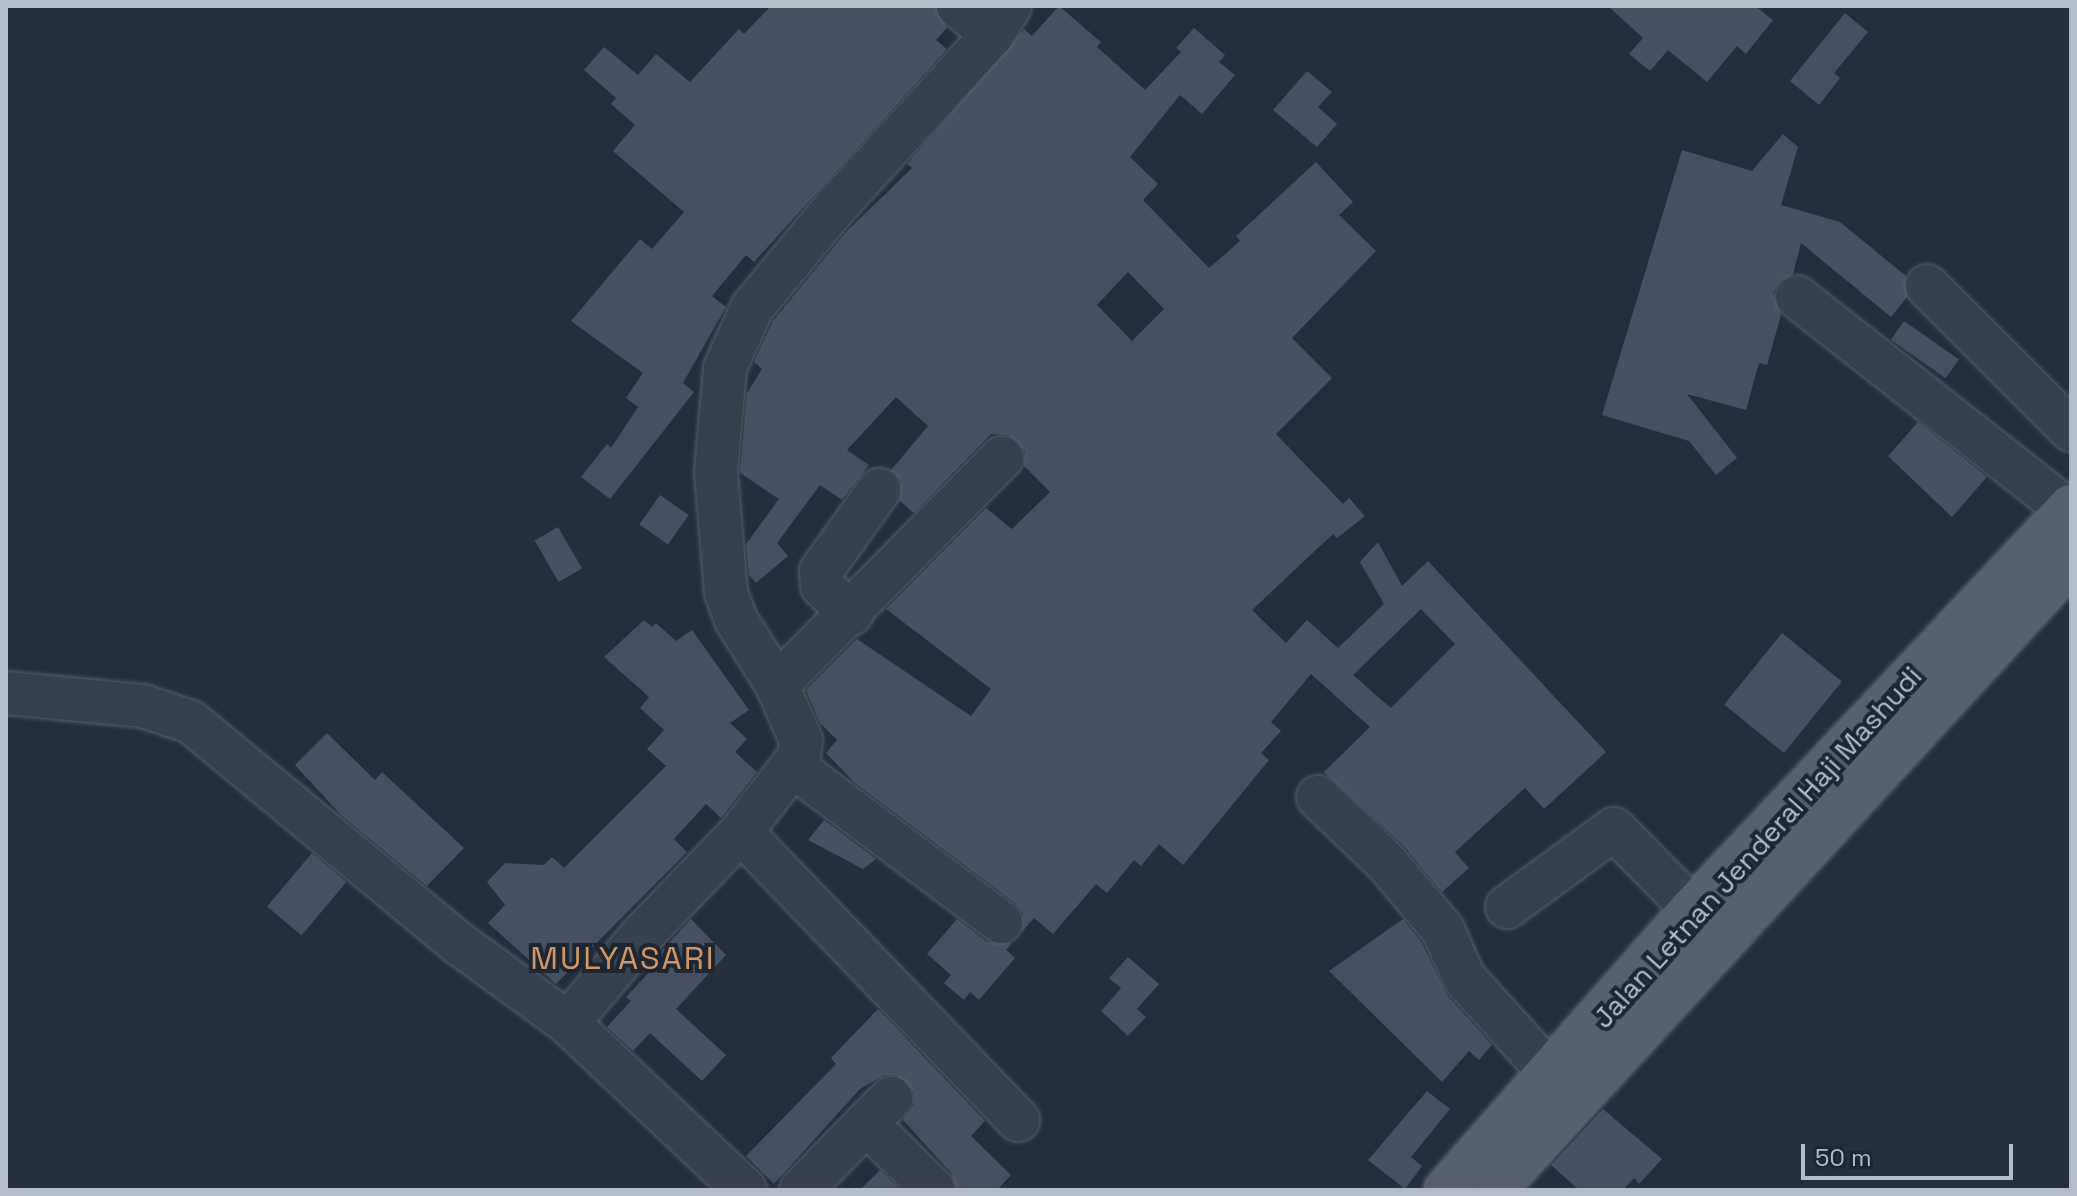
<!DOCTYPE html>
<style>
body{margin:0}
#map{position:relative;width:2077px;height:1196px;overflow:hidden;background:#242f3e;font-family:"Space Grotesk",sans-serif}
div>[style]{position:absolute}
.building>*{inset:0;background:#455162;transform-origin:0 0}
.roads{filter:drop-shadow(0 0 2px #565f6c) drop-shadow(0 0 2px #565f6c)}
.minor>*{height:42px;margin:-21px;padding:0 21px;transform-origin:21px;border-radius:21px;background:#38414e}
.major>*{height:44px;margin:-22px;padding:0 22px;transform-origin:22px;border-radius:22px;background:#56606e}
span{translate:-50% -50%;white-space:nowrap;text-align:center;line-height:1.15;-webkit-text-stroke:8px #1d2633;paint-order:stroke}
.street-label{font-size:28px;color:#b4bcc9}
.quarter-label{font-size:32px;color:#d59563;letter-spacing:2px}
.frame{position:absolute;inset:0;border:8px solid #b4bcc9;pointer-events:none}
.scale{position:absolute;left:1801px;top:1144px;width:212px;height:36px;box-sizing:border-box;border:4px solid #b4bcc9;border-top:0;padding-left:10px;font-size:24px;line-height:28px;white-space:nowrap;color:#b4bcc9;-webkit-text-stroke:6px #1d2633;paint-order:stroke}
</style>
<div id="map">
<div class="building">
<div style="clip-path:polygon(771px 6px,935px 6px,947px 28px,936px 40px,947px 49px,754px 262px,746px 255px,712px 296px,726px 307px,683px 383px,694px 392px,610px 499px,581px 477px,607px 444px,611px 448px,638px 407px,626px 398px,643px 373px,571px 321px,640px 239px,652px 249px,684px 212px,613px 151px,635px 125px,611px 104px,616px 98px,584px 70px,604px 47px,638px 75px,656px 54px,690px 82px,739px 29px,744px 34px)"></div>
<div style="clip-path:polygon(evenodd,1059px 6px,1101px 42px,1097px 47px,1145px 90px,1181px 52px,1176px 48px,1194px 28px,1225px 55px,1219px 62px,1235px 75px,1202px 114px,1180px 95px,1130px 157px,1158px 184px,1143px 200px,1209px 268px,1240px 241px,1236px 236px,1316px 162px,1353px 202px,1339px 215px,1376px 251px,1292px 338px,1332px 378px,1276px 434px,1343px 504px,1349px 498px,1365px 516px,1337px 538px,1333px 534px,1252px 610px,1286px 643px,1307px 620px,1338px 648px,1384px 604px,1360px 562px,1378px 542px,1402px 586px,1428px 561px,1606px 752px,1544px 809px,1525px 788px,1455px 852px,1469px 868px,1442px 892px,1404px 846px,1324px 772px,1370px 727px,1311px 674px,1271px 722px,1281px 731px,1261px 753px,1269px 760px,1183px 865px,1159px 844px,1141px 866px,1134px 860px,1107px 893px,1096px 884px,1053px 934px,1034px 918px,1022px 932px,1023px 913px,1015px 903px,855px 783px,826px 753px,837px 740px,820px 723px,806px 690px,857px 639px,971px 716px,991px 689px,886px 609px,986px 508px,1012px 529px,1050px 492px,1024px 466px,1025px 451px,1009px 435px,991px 434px,914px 513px,900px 501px,901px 481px,891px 470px,928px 426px,896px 397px,847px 450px,869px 465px,842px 500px,820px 485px,777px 543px,788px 556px,756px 583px,749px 575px,746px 544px,779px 499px,740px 473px,747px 393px,762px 369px,754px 362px,773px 321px,847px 231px,912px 168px,907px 164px,1024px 29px,1032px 36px,1059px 6px,1128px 272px,1164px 309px,1132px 341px,1097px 305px,1128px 272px,1059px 6px,1421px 609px,1455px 644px,1391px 708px,1353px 675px,1421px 609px)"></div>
<div style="clip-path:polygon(1608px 6px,1755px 6px,1773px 20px,1746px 54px,1737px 46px,1707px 82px,1668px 50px,1650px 71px,1629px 54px,1643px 38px)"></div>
<div style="clip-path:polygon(1845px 13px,1868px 32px,1834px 73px,1840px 78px,1819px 105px,1790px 81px)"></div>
<div style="clip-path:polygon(1307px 71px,1332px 92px,1318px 107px,1337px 124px,1317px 147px,1273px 110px)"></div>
<div style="clip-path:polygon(1783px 134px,1798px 147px,1781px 205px,1840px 222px,1906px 276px,1907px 297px,1891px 317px,1801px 243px,1793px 274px,1779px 282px,1773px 293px,1781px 315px,1767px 365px,1759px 363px,1746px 410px,1687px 394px,1737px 458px,1716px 475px,1689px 441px,1602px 415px,1682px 150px,1752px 171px)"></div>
<div style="left:1904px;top:321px;width:67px;height:23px;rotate:35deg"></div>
<div style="clip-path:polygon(1918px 422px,1987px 477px,1952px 517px,1888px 456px)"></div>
<div style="left:660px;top:495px;width:35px;height:36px;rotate:35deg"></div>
<div style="left:558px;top:527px;width:48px;height:27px;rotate:60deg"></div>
<div style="clip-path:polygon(644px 620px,652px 627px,656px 623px,676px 641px,692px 630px,749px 710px,730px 723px,747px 739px,735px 752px,757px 772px,721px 818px,706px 804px,674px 839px,687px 852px,556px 984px,488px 923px,505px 905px,487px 882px,505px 863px,544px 865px,552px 857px,564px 868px,666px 766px,647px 749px,664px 730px,640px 708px,649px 697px,604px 657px)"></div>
<div style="left:1782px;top:633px;width:77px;height:92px;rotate:39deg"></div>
<div style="clip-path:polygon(327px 733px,375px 780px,382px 772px,464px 848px,427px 886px,341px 815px,295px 765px)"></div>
<div style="clip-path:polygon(824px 820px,876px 859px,863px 869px,808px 840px)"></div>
<div style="left:312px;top:853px;width:45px;height:70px;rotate:40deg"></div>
<div style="clip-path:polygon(691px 919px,726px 955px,676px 1009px,726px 1055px,702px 1081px,650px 1033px,633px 1051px,607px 1027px,631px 1001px,626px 997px,651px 970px,647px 967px)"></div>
<div style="clip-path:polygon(957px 919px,987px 942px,1012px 943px,1006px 950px,1015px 958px,979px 1000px,970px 992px,964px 1000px,944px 983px,951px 975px,927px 954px)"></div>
<div style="clip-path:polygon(1403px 919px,1422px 943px,1446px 994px,1492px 1045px,1479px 1060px,1469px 1051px,1442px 1082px,1329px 971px)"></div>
<div style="clip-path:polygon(1128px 957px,1159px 984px,1137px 1009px,1146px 1017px,1128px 1036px,1101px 1011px,1121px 988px,1109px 978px)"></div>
<div style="clip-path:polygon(878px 1009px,985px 1121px,971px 1136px,1011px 1175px,997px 1190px,957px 1190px,951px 1173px,903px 1120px,914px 1105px,914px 1092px,896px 1075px,884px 1075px,860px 1089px,774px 1184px,746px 1156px,836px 1064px,831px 1058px)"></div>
<div style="clip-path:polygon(1427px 1091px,1450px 1109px,1411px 1157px,1422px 1166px,1405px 1189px,1368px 1160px)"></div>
<div style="clip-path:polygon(1603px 1109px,1662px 1159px,1639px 1184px,1634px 1178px,1623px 1190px,1579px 1190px,1551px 1165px)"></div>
<div style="clip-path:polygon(880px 1170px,900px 1190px,860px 1190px)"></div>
</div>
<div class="roads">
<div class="minor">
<div style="left:958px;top:6px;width:45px;rotate:40.5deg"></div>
<div style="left:1927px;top:286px;width:204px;rotate:45deg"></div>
<div style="left:1797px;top:297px;width:345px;rotate:38.2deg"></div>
<div style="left:851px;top:614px;width:40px;rotate:-136deg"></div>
<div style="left:822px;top:586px;width:15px;rotate:-94deg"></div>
<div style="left:821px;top:571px;width:100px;rotate:-54.4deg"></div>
<div style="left:777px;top:685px;width:320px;rotate:-45.3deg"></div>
<div style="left:6px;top:693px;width:138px;rotate:5.4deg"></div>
<div style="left:143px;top:706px;width:51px;rotate:18.4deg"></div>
<div style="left:191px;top:722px;width:350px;rotate:39.6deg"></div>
<div style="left:461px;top:945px;width:132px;rotate:36.1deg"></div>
<div style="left:568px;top:1023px;width:243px;rotate:43.3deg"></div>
<div style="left:795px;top:768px;width:257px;rotate:36.8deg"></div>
<div style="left:1318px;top:797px;width:95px;rotate:43.7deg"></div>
<div style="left:1387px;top:863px;width:87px;rotate:50.1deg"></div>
<div style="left:1443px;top:930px;width:52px;rotate:66.4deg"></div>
<div style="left:1464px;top:978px;width:130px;rotate:47.8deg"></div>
<div style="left:741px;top:832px;width:400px;rotate:46.1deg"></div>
<div style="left:1507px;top:907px;width:132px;rotate:-36.1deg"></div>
<div style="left:1614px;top:829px;width:112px;rotate:45.4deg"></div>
<div style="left:568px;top:1023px;width:115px;rotate:-49.9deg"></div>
<div style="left:642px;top:935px;width:143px;rotate:-46.1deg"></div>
<div style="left:741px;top:832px;width:95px;rotate:-52.3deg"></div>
<div style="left:799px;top:757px;width:17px;rotate:-83deg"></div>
<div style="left:801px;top:740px;width:60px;rotate:-113.6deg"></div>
<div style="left:777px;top:685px;width:77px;rotate:-122.2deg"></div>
<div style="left:736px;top:620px;width:30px;rotate:-110deg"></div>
<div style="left:726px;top:592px;width:119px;rotate:-94.8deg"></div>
<div style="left:716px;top:473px;width:105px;rotate:-85.1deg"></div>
<div style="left:725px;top:368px;width:66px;rotate:-65.8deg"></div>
<div style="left:752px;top:308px;width:134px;rotate:-50.5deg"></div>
<div style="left:837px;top:205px;width:230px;rotate:-47.6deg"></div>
<div style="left:992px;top:35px;width:34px;rotate:-58deg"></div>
<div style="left:866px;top:1123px;width:95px;rotate:44.6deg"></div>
<div style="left:801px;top:1190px;width:129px;rotate:-45.6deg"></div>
</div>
<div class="major">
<div style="left:1446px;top:1190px;width:374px;rotate:-48.7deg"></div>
<div style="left:1693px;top:909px;width:552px;rotate:-46.76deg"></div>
<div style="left:1494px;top:1190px;width:853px;rotate:-47.42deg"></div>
</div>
</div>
<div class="street-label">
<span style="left:1757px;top:847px;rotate:-48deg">Jalan Letnan Jenderal Haji Mashudi</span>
</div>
<div class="quarter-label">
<span style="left:623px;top:958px">MULYASARI</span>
</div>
<div class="frame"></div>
<div class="scale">50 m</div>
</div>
